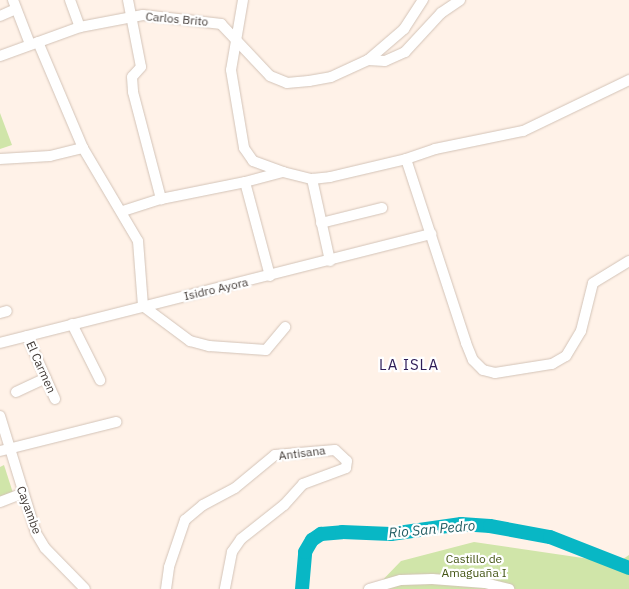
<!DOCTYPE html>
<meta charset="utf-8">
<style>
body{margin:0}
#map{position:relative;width:629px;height:589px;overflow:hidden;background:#fff2e8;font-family:"IBM Plex Sans",sans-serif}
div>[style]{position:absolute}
.green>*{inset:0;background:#d0e5a9}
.river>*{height:14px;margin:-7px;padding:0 7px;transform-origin:7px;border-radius:7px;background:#08b7c5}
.roads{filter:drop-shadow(0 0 1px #d3c3b7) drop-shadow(0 0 1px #d3c3b7)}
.minor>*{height:10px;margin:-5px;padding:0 5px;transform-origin:5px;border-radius:5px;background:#fff}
span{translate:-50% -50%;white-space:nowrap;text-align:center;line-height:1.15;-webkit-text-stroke:4.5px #fff;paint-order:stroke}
.street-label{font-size:12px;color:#423b37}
.park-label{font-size:12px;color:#445515}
.water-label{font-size:14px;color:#235d63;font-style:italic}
.quarter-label{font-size:15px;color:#2e1d57;letter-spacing:1px}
</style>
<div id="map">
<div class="green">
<div style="clip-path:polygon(0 113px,12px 145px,0 149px)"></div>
<div style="clip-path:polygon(4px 465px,13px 493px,0 497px,0 467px)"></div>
<div style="clip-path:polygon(474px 542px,617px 563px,629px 555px,629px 589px,374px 589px,401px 561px)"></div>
</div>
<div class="river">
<div style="left:302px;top:589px;width:37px;rotate:-85deg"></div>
<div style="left:305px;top:552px;width:14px;rotate:-60deg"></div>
<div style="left:312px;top:540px;width:11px;rotate:-34deg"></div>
<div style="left:321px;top:534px;width:21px;rotate:-5deg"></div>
<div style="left:342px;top:532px;width:49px;rotate:2.3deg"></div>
<div style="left:391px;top:534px;width:71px;rotate:-8.1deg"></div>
<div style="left:461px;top:524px;width:29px;rotate:4deg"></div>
<div style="left:490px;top:526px;width:61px;rotate:10.4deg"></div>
<div style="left:550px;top:537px;width:85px;rotate:21.4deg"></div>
</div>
<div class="roads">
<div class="minor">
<div style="left:13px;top:0;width:47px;rotate:68.9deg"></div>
<div style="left:70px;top:0;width:29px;rotate:70deg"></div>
<div style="left:128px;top:0;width:68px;rotate:79deg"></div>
<div style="left:141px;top:67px;width:13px;rotate:132deg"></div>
<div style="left:132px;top:77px;width:15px;rotate:86deg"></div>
<div style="left:133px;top:92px;width:111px;rotate:75.3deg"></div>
<div style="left:243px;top:0;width:71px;rotate:99.7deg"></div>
<div style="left:231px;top:70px;width:79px;rotate:80.5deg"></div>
<div style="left:244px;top:148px;width:16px;rotate:55deg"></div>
<div style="left:253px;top:161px;width:32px;rotate:20deg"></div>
<div style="left:0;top:16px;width:17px;rotate:-24deg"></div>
<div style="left:38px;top:42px;width:115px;rotate:67deg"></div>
<div style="left:83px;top:148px;width:108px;rotate:59.4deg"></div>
<div style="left:138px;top:241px;width:65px;rotate:85.6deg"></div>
<div style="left:143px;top:306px;width:59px;rotate:36.7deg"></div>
<div style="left:190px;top:341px;width:20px;rotate:15deg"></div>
<div style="left:209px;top:346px;width:57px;rotate:4deg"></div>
<div style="left:266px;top:350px;width:30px;rotate:-50deg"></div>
<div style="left:0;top:56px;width:85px;rotate:-19.9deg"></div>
<div style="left:80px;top:27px;width:64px;rotate:-10.8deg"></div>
<div style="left:143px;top:15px;width:79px;rotate:6.6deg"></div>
<div style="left:221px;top:24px;width:71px;rotate:46.7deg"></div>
<div style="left:270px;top:76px;width:18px;rotate:22deg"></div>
<div style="left:287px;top:83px;width:22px;rotate:-5deg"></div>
<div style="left:309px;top:81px;width:22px;rotate:-10deg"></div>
<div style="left:331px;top:77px;width:41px;rotate:-24.7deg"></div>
<div style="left:368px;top:60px;width:48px;rotate:-40.7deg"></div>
<div style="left:404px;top:29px;width:35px;rotate:-57deg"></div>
<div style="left:368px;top:60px;width:17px;rotate:3deg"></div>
<div style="left:385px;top:61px;width:22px;rotate:-24deg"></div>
<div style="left:405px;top:52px;width:53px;rotate:-47.3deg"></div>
<div style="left:441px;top:13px;width:23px;rotate:-34deg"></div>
<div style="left:0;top:159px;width:50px;rotate:-3.4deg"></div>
<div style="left:50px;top:156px;width:34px;rotate:-14deg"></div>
<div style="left:406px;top:159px;width:31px;rotate:-19deg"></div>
<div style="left:435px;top:149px;width:90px;rotate:-11.6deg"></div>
<div style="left:523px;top:131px;width:118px;rotate:-25.7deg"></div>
<div style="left:312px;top:179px;width:84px;rotate:77.6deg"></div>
<div style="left:123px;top:211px;width:40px;rotate:-18deg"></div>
<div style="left:161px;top:199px;width:86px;rotate:-11.4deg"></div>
<div style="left:321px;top:223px;width:63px;rotate:-13.8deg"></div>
<div style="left:270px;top:276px;width:97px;rotate:-104.9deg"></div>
<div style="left:245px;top:182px;width:39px;rotate:-15deg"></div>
<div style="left:283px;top:172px;width:30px;rotate:14deg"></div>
<div style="left:312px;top:179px;width:18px;rotate:-6deg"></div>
<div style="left:330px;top:177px;width:78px;rotate:-13.3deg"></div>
<div style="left:406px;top:159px;width:194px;rotate:71.9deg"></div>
<div style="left:466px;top:343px;width:18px;rotate:68deg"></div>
<div style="left:473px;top:360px;width:14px;rotate:45deg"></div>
<div style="left:483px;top:370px;width:12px;rotate:14deg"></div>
<div style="left:495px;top:373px;width:58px;rotate:-9deg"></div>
<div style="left:552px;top:364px;width:16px;rotate:-30deg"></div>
<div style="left:566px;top:356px;width:29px;rotate:-59deg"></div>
<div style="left:581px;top:331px;width:49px;rotate:-76deg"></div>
<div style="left:593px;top:283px;width:42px;rotate:-31.4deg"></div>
<div style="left:0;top:313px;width:7px;rotate:-16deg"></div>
<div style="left:72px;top:324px;width:63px;rotate:63.4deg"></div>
<div style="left:27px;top:336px;width:69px;rotate:66deg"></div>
<div style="left:0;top:343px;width:445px;rotate:-14.2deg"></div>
<div style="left:16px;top:392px;width:33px;rotate:-25deg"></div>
<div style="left:0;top:416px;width:122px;rotate:72.9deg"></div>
<div style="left:36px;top:533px;width:17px;rotate:59deg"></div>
<div style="left:45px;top:548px;width:57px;rotate:45.7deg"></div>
<div style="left:0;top:451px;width:120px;rotate:-14deg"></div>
<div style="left:0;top:502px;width:22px;rotate:-21deg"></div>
<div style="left:166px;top:589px;width:22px;rotate:-82deg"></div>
<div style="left:169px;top:567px;width:50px;rotate:-71.2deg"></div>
<div style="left:185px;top:520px;width:23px;rotate:-40deg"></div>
<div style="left:203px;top:505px;width:36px;rotate:-28deg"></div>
<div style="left:235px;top:488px;width:52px;rotate:-39.5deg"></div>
<div style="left:275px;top:455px;width:60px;rotate:-4.8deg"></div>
<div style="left:335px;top:450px;width:16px;rotate:43deg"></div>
<div style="left:347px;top:461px;width:7px;rotate:98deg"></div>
<div style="left:346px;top:468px;width:46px;rotate:159.6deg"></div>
<div style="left:303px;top:484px;width:28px;rotate:132deg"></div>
<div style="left:284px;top:505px;width:55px;rotate:141.7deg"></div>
<div style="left:241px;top:539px;width:16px;rotate:125deg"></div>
<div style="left:232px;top:552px;width:38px;rotate:101deg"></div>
<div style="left:369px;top:589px;width:33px;rotate:-16deg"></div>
<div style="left:401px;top:580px;width:31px;rotate:-2deg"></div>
<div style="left:432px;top:579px;width:53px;rotate:4.3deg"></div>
<div style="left:485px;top:583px;width:25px;rotate:14deg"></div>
</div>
</div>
<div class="street-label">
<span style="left:177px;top:19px;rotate:5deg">Carlos Brito</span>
<span style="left:216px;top:289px;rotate:-13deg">Isidro Ayora</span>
<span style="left:41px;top:367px;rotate:66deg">El Carmen</span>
<span style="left:302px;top:453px;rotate:-7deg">Antisana</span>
<span style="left:29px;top:510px;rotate:70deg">Cayambe</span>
</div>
<div class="park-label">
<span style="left:474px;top:566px">Castillo de<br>Amaguaña I</span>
</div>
<div class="water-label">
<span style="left:432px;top:529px;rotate:-5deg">Rio San Pedro</span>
</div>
<div class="quarter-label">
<span style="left:409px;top:365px">LA ISLA</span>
</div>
</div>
